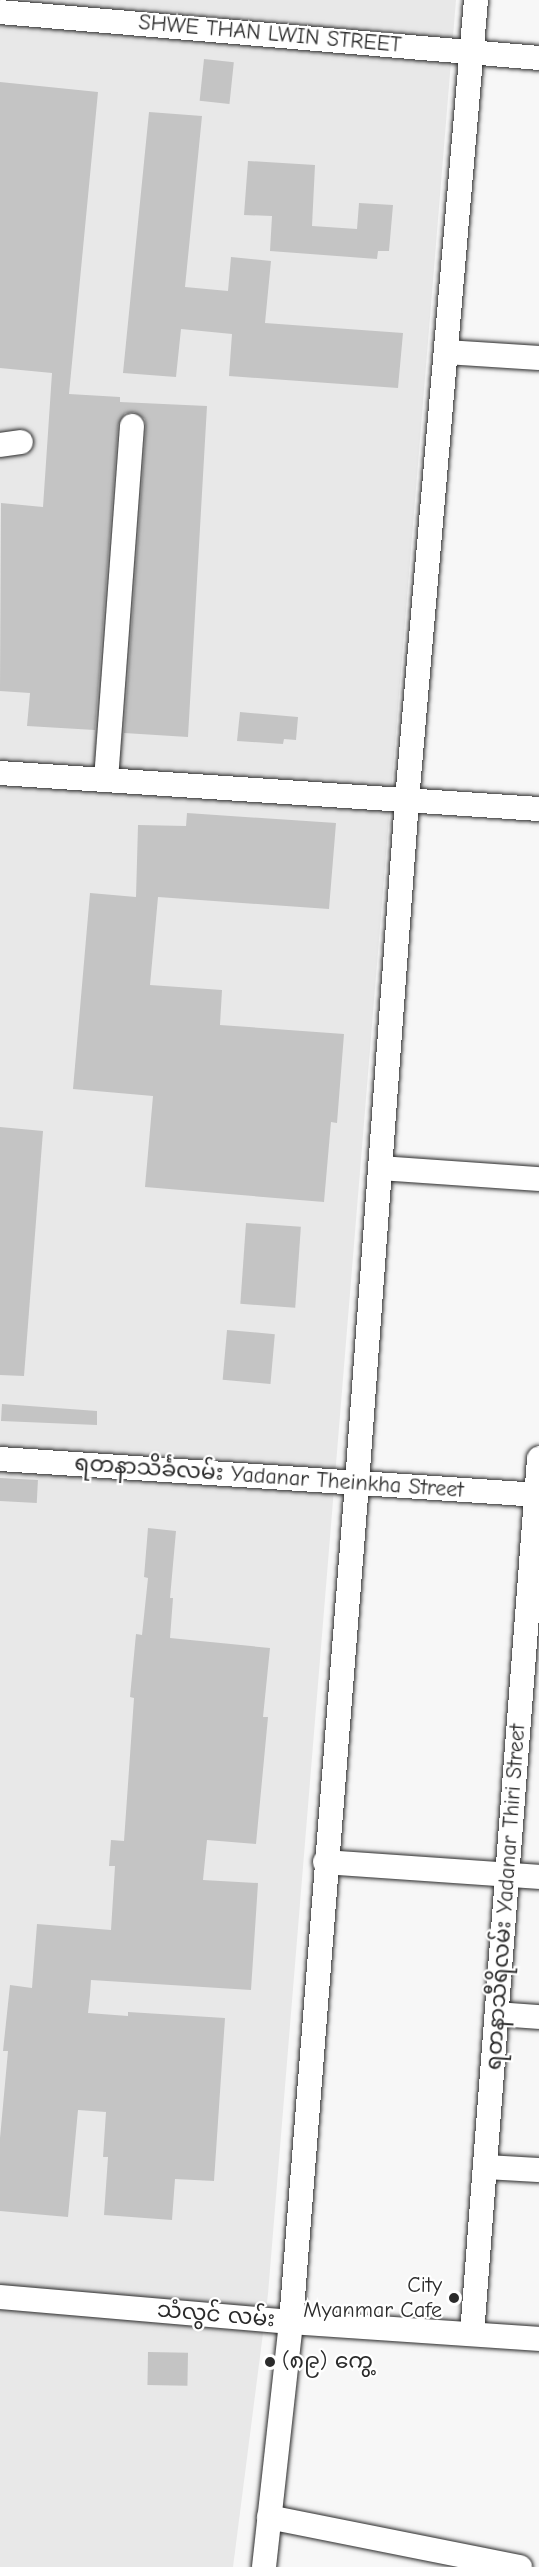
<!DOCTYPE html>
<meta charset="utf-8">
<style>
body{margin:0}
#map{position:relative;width:539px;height:2567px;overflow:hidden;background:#f7f7f7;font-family:"Comic Neue","Noto Sans Myanmar",sans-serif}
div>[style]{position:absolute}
.built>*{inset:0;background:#e8e8e8}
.building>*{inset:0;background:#c4c4c4;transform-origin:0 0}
.roads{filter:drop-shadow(0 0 2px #2b2b2b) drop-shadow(0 0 2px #2b2b2b)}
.minor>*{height:24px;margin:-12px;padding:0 12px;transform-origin:12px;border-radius:12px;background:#fff}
.dots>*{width:16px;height:16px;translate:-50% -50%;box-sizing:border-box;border:3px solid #fff;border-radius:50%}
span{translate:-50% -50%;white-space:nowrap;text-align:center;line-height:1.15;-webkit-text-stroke:4.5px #fff;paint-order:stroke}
.street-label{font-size:22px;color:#2b2b2b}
.poi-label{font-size:22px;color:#2b2b2b}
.right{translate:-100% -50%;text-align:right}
.left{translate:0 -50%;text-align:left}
</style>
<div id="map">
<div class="built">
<div style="clip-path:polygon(0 0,456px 0,268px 2294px,233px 2567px,0 2567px)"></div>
</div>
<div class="building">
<div style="left:204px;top:59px;width:30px;height:42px;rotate:6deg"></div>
<div style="clip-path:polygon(0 82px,98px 92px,69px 394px,120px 397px,120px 402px,207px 406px,188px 737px,124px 733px,146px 427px,145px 419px,134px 412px,125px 413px,118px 425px,95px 730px,27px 726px,30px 693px,0 691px,1px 503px,43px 507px,52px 373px,0 368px)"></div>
<div style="clip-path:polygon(149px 112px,202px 116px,185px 287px,228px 291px,231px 257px,271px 261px,265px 323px,403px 333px,398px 388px,229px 376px,232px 334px,181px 329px,176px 377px,123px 373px)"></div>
<div style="clip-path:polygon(248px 161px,315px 165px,312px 226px,357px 229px,359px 203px,393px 205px,389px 251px,378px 251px,377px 259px,270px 251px,272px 216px,244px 215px)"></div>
<div style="clip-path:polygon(240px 712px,298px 717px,296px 740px,284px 739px,283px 744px,237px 741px)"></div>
<div style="clip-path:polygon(187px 813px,336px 823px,329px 909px,158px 897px,150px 985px,222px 990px,220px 1025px,344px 1034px,337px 1123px,331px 1122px,324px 1202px,145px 1187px,153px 1096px,73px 1089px,90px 893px,136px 897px,138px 825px,186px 826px)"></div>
<div style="clip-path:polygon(0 1127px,43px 1131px,24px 1376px,0 1375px)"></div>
<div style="left:246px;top:1223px;width:55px;height:81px;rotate:4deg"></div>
<div style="left:227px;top:1330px;width:48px;height:50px;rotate:5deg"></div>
<div style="clip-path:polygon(2px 1404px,97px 1411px,97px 1425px,1px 1421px)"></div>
<div style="left:0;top:1478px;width:38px;height:23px;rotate:3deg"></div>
<div style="clip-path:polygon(148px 1528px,176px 1531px,170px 1598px,173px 1598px,170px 1638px,270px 1648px,263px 1717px,268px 1717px,256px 1844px,207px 1840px,203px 1880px,258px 1883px,251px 1990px,91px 1980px,90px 1995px,88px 2013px,128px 2016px,128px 2012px,225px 2018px,214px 2181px,175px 2179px,172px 2220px,104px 2215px,108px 2157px,103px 2157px,106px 2112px,78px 2110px,68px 2217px,0 2211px,0 2138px,8px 2051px,3px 2051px,10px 1985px,32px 1988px,37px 1924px,111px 1930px,115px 1866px,109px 1866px,111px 1840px,124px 1841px,134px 1698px,130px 1697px,136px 1634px,142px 1635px,148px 1578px,144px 1577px)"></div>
<div style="left:148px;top:2352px;width:40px;height:33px;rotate:1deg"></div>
</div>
<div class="roads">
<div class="minor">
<div style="left:0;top:12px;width:541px;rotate:4.88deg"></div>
<div style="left:446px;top:352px;width:93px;rotate:3.7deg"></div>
<div style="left:0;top:445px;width:21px;rotate:-8deg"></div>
<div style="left:0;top:773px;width:540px;rotate:3.82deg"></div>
<div style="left:106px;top:780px;width:355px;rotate:-85.8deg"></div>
<div style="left:381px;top:1168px;width:158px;rotate:4deg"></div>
<div style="left:0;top:1459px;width:540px;rotate:3.82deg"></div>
<div style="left:325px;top:1862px;width:215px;rotate:4deg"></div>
<div style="left:497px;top:2014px;width:42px;rotate:4.1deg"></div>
<div style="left:485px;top:2167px;width:54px;rotate:3.2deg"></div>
<div style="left:0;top:2297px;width:292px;rotate:4.9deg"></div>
<div style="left:291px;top:2322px;width:249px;rotate:3.9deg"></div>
<div style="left:472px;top:2334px;width:878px;rotate:-85.62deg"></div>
<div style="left:269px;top:2517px;width:256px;rotate:11.3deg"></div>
<div style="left:264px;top:2567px;width:246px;rotate:-83.7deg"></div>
<div style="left:291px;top:2322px;width:842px;rotate:-85.5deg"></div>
<div style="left:357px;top:1483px;width:685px;rotate:-85.81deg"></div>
<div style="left:407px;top:800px;width:803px;rotate:-85.07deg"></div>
</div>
</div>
<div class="dots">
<div style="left:454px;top:2298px;background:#2b2b2b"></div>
<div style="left:270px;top:2362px;background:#2b2b2b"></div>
</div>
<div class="street-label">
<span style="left:270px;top:34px;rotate:5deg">SHWE THAN LWIN STREET</span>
<span style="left:269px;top:1477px;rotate:4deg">ရတနာသိင်္ခလမ်း Yadanar Theinkha Street</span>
<span style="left:506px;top:1897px;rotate:-86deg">ရတနာသီရိလမ်း Yadanar Thiri Street</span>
<span style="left:216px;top:2315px;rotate:5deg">သံလွင် လမ်း</span>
</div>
<div class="poi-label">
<span class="right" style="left:442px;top:2298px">City<br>Myanmar Cafe</span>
<span class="left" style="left:282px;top:2362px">(၈၉) ကွေ့</span>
</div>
</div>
